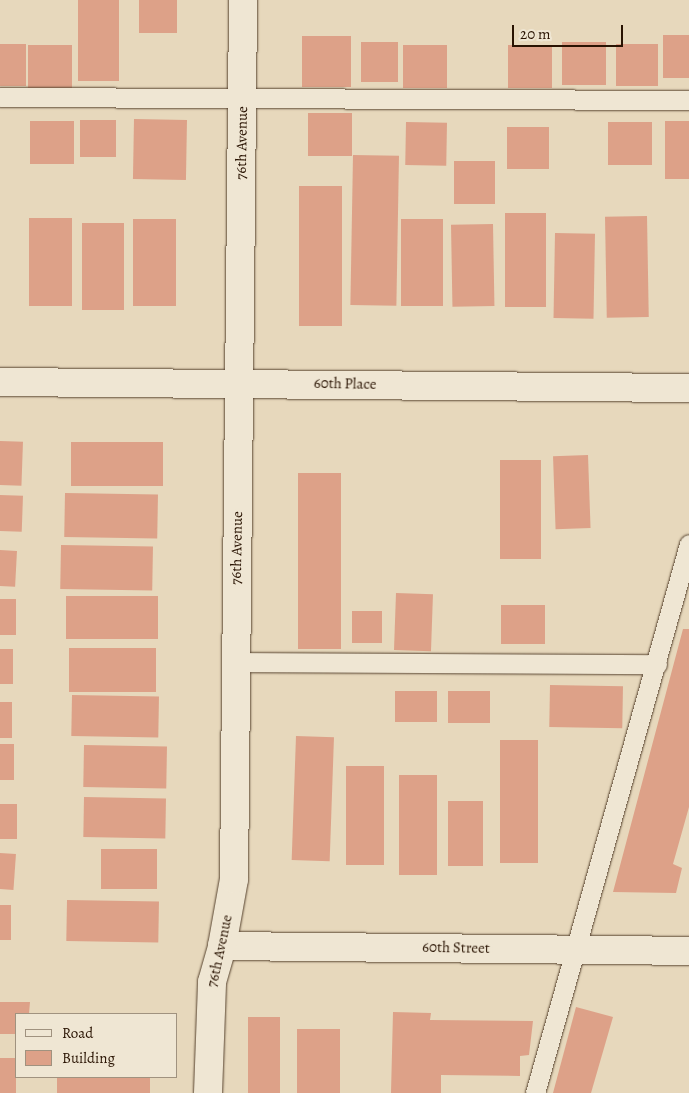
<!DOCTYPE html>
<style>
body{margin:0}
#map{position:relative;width:689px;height:1093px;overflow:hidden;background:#e7d8bc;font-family:Alegreya,serif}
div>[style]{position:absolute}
.building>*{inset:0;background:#dda188;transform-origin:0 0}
.roads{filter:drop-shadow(0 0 1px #584430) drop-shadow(0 0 1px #584430)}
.lane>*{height:19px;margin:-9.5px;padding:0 9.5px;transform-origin:9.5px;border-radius:9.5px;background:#efe6d3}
.street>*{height:28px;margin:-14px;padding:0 14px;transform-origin:14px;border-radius:14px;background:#efe6d3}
span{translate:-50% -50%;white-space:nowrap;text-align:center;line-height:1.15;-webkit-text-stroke:5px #efe6d3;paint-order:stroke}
.street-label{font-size:15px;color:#291302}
.legend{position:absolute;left:15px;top:1013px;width:162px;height:65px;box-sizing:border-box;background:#efe6d3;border:1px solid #a0927f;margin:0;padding:6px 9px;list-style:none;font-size:15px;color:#291302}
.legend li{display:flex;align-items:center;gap:10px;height:25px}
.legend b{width:25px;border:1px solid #a0927f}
.scale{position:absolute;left:512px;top:25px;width:111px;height:22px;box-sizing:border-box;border:2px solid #291302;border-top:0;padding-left:6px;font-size:15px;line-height:18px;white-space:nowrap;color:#291302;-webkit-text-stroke:4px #efe6d3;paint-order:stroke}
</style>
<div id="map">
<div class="building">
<div style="left:78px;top:0;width:41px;height:81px"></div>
<div style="left:139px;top:0;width:38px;height:33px"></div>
<div style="left:689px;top:35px;width:43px;height:26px;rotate:90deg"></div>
<div style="left:302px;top:36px;width:49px;height:51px"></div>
<div style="left:361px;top:42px;width:37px;height:40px"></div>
<div style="left:562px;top:42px;width:44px;height:43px"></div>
<div style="left:0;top:44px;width:26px;height:42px"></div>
<div style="left:616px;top:44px;width:42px;height:42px"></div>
<div style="left:28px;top:45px;width:44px;height:43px"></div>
<div style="left:403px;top:45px;width:44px;height:43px"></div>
<div style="left:508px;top:45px;width:44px;height:43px"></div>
<div style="left:308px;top:113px;width:44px;height:43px"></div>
<div style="left:134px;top:119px;width:53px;height:60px;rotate:1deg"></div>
<div style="left:80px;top:120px;width:36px;height:37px"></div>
<div style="left:30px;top:121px;width:44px;height:43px"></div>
<div style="left:689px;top:121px;width:58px;height:24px;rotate:90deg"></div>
<div style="left:406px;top:122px;width:41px;height:43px;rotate:1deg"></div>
<div style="left:608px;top:122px;width:44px;height:43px"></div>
<div style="left:507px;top:127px;width:42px;height:42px"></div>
<div style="left:353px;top:155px;width:46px;height:150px;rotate:1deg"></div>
<div style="left:454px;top:161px;width:41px;height:43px"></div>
<div style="left:299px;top:186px;width:43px;height:140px"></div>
<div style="left:505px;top:213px;width:41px;height:94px"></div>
<div style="left:647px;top:216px;width:101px;height:42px;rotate:89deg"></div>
<div style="left:72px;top:218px;width:88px;height:43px;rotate:90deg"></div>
<div style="left:133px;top:219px;width:43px;height:87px"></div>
<div style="left:401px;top:219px;width:42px;height:87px"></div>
<div style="left:82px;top:223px;width:42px;height:87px"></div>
<div style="left:493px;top:224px;width:82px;height:42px;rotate:89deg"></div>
<div style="left:555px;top:233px;width:40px;height:85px;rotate:1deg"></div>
<div style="left:0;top:441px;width:23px;height:44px;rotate:2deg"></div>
<div style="left:71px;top:442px;width:92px;height:44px"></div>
<div style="left:588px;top:455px;width:73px;height:35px;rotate:88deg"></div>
<div style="left:500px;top:460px;width:41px;height:99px"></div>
<div style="left:298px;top:473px;width:43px;height:176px"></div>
<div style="left:65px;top:493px;width:93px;height:44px;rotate:1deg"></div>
<div style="left:0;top:495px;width:23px;height:36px;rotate:2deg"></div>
<div style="left:61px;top:545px;width:92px;height:44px;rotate:1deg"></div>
<div style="left:0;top:550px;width:17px;height:36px;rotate:3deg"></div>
<div style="left:396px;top:593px;width:37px;height:57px;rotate:2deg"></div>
<div style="left:66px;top:596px;width:92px;height:43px"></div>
<div style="left:0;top:599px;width:16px;height:36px"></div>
<div style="left:501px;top:605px;width:44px;height:39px"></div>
<div style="left:352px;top:611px;width:30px;height:32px"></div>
<div style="clip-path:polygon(683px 629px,689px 629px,689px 807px,673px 864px,682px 868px,676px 893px,613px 892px)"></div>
<div style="left:69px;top:648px;width:87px;height:44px"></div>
<div style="left:0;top:649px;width:13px;height:35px"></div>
<div style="left:550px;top:685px;width:73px;height:42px;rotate:1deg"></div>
<div style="left:395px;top:691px;width:42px;height:31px"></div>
<div style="left:448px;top:691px;width:42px;height:32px"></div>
<div style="left:72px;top:695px;width:87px;height:41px;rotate:1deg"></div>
<div style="left:0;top:702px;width:12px;height:36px"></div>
<div style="left:296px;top:736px;width:38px;height:124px;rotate:2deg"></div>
<div style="left:500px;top:740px;width:38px;height:123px"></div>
<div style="left:0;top:744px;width:14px;height:36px"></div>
<div style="left:84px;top:745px;width:83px;height:42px;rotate:1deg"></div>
<div style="left:346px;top:766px;width:38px;height:99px"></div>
<div style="left:399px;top:775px;width:38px;height:100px"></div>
<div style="left:84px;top:797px;width:82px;height:40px;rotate:1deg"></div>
<div style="left:448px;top:801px;width:35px;height:65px"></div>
<div style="left:0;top:804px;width:17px;height:35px"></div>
<div style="left:101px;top:849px;width:56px;height:40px"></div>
<div style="left:0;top:853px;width:16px;height:36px;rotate:4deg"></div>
<div style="left:67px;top:900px;width:92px;height:41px;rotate:1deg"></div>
<div style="left:0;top:905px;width:11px;height:35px"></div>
<div style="clip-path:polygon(0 1002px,30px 1002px,29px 1014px,16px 1014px,16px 1034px,0 1034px)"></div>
<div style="clip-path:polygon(576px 1007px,613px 1017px,591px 1093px,553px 1093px)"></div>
<div style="clip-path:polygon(393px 1012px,431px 1013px,430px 1020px,533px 1021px,529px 1055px,520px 1056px,520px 1076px,441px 1075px,441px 1093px,391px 1093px)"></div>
<div style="left:248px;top:1017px;width:32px;height:76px"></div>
<div style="left:297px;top:1029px;width:43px;height:64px"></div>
<div style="left:0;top:1058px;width:16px;height:35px"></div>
<div style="left:57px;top:1077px;width:93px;height:16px"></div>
</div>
<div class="roads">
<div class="lane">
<div style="left:0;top:97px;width:689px;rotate:0.25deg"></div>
<div style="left:236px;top:662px;width:421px;rotate:0.3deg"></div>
<div style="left:535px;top:1093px;width:570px;rotate:-74.33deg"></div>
</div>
<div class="street">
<div style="left:0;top:382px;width:689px;rotate:0.5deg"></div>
<div style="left:222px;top:946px;width:467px;rotate:0.6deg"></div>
<div style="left:208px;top:1093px;width:111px;rotate:-87.9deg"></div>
<div style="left:212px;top:982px;width:37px;rotate:-74deg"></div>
<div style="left:222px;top:946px;width:68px;rotate:-79.8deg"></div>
<div style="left:234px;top:879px;width:879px;rotate:-89.41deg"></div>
</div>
</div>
<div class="street-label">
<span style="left:242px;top:143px;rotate:-89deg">76th Avenue</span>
<span style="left:345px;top:384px;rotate:1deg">60th Place</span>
<span style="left:237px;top:548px;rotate:-89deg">76th Avenue</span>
<span style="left:456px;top:948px;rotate:1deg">60th Street</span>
<span style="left:220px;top:951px;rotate:-78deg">76th Avenue</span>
</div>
<ul class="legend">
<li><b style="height:6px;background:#efe6d3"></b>Road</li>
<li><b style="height:14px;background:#dda188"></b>Building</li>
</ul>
<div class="scale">20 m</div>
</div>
